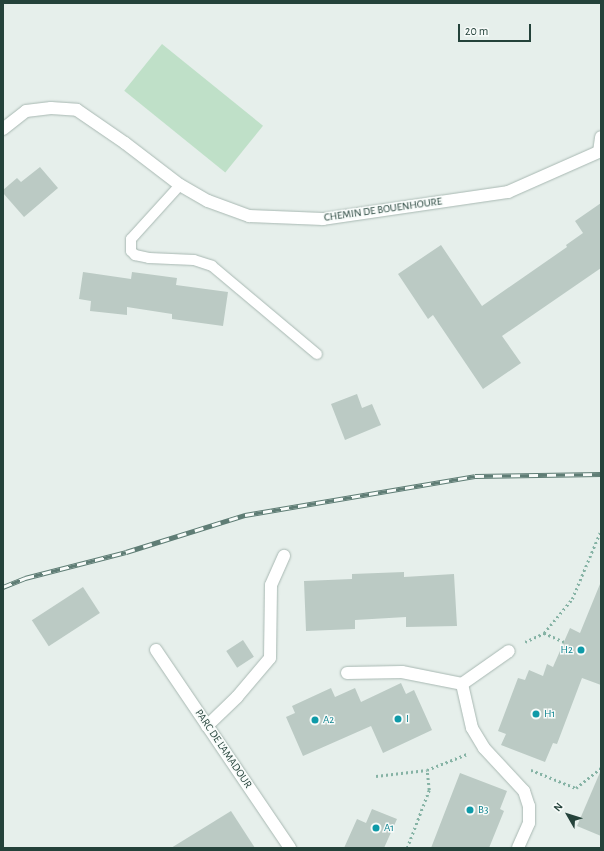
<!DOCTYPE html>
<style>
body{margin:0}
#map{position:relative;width:604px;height:851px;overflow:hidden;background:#e6efeb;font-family:"Alegreya Sans",sans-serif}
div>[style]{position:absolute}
.green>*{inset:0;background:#bfe0c8;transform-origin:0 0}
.building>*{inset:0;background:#bbcac4;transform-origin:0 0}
.path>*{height:2.5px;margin-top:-1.25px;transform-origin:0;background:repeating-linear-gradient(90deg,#86b3a5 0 2px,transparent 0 5px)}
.roads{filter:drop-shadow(0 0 1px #a8b8b2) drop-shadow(0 0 1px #a8b8b2)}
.lane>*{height:10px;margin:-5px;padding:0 5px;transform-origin:5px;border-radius:5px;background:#fff}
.street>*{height:12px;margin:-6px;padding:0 6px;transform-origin:6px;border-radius:6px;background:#fff}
.rail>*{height:4.5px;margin-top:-2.25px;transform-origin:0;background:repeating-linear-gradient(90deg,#f7fbf9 0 9px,#5f7d75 0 18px);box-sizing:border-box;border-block:1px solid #5f7d75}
.dots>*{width:11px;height:11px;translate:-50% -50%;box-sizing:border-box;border:2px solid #f7fbf9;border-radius:50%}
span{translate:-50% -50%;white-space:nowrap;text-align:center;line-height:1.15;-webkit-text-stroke:3px #f7fbf9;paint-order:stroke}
.street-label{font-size:11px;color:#24423a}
.culture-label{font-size:11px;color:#0d838f}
.right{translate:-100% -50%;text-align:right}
.left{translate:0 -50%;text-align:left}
.frame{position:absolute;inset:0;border:4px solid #24423a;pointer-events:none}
.north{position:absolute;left:548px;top:795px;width:40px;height:40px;-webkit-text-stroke:3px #f7fbf9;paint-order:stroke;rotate:309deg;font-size:11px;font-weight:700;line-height:16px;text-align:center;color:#24423a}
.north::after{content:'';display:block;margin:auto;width:14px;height:18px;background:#24423a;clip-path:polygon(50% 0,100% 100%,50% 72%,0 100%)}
.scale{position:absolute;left:458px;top:24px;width:73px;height:18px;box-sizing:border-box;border:2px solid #24423a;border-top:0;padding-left:5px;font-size:12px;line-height:14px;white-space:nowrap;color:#24423a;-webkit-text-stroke:3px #f7fbf9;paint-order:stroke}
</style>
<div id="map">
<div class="green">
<div style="left:162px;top:44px;width:130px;height:60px;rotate:39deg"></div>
</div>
<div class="building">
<div style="clip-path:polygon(40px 167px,58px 188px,24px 217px,3px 193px,3px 190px,17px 178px,21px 182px)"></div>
<div style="clip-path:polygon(601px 203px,601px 268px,502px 336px,521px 363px,483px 389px,433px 315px,428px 319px,398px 274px,441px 245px,482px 306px,567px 247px,566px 245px,583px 233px,575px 221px)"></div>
<div style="clip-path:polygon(83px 272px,131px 279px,132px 272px,177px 278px,176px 285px,228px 292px,223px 326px,172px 319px,172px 314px,127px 307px,127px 315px,90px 311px,91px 301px,79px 299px)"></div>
<div style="clip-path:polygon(357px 394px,362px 408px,372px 404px,381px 425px,345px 440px,331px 404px)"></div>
<div style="clip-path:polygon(404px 572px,404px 577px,454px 574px,457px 626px,406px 627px,406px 617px,355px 620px,355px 629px,306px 631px,304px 581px,352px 579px,352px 574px)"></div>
<div style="clip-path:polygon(600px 584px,601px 685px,582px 678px,557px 744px,553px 743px,545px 762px,501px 745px,506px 734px,498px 731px,518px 678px,525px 680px,529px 670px,543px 676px,547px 664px,553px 667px,570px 628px,580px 633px)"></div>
<div style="left:83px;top:587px;width:31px;height:61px;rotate:57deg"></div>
<div style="left:243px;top:640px;width:20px;height:20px;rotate:57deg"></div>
<div style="clip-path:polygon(401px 683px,406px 694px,414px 690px,432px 730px,383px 753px,371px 726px,303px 756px,286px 717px,295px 713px,292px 706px,331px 688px,335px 697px,355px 688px,361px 702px)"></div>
<div style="clip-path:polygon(601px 770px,601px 836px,577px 826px)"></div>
<div style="clip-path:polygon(460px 773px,507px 791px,500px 809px,504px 811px,489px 848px,431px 848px)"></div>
<div style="clip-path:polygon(372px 809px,397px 819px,384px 848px,344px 848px,357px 819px,366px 823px)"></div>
<div style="clip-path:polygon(231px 811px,255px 848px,171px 848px)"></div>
</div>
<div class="path">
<div style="left:544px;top:633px;width:44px;rotate:-50.5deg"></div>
<div style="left:572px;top:599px;width:75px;rotate:-67.2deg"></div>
<div style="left:525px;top:642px;width:21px;rotate:-25deg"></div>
<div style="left:544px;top:633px;width:22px;rotate:24deg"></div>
<div style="left:531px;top:770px;width:48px;rotate:21.8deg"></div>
<div style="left:576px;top:788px;width:32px;rotate:-39deg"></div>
<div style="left:376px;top:776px;width:51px;rotate:-6.7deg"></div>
<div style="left:407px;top:848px;width:62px;rotate:-69.2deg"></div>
<div style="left:429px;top:790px;width:20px;rotate:-96deg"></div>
<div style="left:427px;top:770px;width:43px;rotate:-21.8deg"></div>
</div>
<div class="roads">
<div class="lane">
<div style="left:180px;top:185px;width:73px;rotate:132.2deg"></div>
<div style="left:131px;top:239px;width:12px;rotate:90deg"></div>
<div style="left:131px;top:251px;width:6px;rotate:45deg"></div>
<div style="left:135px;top:255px;width:14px;rotate:12deg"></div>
<div style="left:149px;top:258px;width:45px;rotate:2.5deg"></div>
<div style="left:194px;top:260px;width:19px;rotate:18deg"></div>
<div style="left:212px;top:266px;width:137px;rotate:40deg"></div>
</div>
<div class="street">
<div style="left:3px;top:129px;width:29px;rotate:-38deg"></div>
<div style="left:26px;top:111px;width:25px;rotate:-7deg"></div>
<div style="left:51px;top:108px;width:26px;rotate:4deg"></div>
<div style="left:77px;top:110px;width:58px;rotate:34.5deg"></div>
<div style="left:125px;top:143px;width:69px;rotate:37.4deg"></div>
<div style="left:180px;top:185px;width:32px;rotate:30deg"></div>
<div style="left:208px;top:201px;width:44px;rotate:20.1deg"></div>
<div style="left:249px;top:216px;width:74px;rotate:2.3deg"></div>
<div style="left:323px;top:219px;width:187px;rotate:-8.3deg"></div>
<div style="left:508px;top:192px;width:102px;rotate:-23.8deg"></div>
<div style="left:599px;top:152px;width:15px;rotate:-82deg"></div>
<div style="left:156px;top:650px;width:239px;rotate:55.9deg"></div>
<div style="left:347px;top:673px;width:55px;rotate:-1deg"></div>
<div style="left:402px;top:672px;width:61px;rotate:11.3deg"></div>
<div style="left:462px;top:684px;width:57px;rotate:-35.1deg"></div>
<div style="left:462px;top:684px;width:45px;rotate:77.2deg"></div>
<div style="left:472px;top:728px;width:23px;rotate:59deg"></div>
<div style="left:484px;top:748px;width:59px;rotate:47.1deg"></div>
<div style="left:524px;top:791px;width:16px;rotate:72deg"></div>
<div style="left:529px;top:806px;width:17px;rotate:90deg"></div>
<div style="left:529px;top:823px;width:27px;rotate:114deg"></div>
<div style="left:207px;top:726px;width:42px;rotate:-44deg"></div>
<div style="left:237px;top:697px;width:51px;rotate:-49.8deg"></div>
<div style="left:270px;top:658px;width:73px;rotate:-89.2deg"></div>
<div style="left:271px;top:585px;width:32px;rotate:-66deg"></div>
</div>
</div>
<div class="rail">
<div style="left:3px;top:587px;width:24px;rotate:-22deg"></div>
<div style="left:25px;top:578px;width:104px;rotate:-14.4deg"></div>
<div style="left:126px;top:552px;width:125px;rotate:-17.3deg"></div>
<div style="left:245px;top:515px;width:233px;rotate:-9.6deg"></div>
<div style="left:475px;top:476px;width:126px;rotate:-0.9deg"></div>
</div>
<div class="dots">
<div style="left:581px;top:650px;background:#0f9aa8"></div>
<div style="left:536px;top:714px;background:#0f9aa8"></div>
<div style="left:398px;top:719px;background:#0f9aa8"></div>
<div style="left:315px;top:720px;background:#0f9aa8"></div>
<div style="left:470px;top:810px;background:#0f9aa8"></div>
<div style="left:376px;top:828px;background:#0f9aa8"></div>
</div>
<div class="street-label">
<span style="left:383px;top:210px;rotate:-8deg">CHEMIN DE BOUENHOURE</span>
<span style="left:223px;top:749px;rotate:56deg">PARC DE L'AMADOUR</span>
</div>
<div class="culture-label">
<span class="right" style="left:573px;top:650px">H2</span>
<span class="left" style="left:544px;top:714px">H1</span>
<span class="left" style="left:406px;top:719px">I</span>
<span class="left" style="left:323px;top:720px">A2</span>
<span class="left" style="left:478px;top:810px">B3</span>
<span class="left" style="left:384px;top:828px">A1</span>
</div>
<div class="frame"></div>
<div class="north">N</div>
<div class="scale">20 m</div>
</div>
